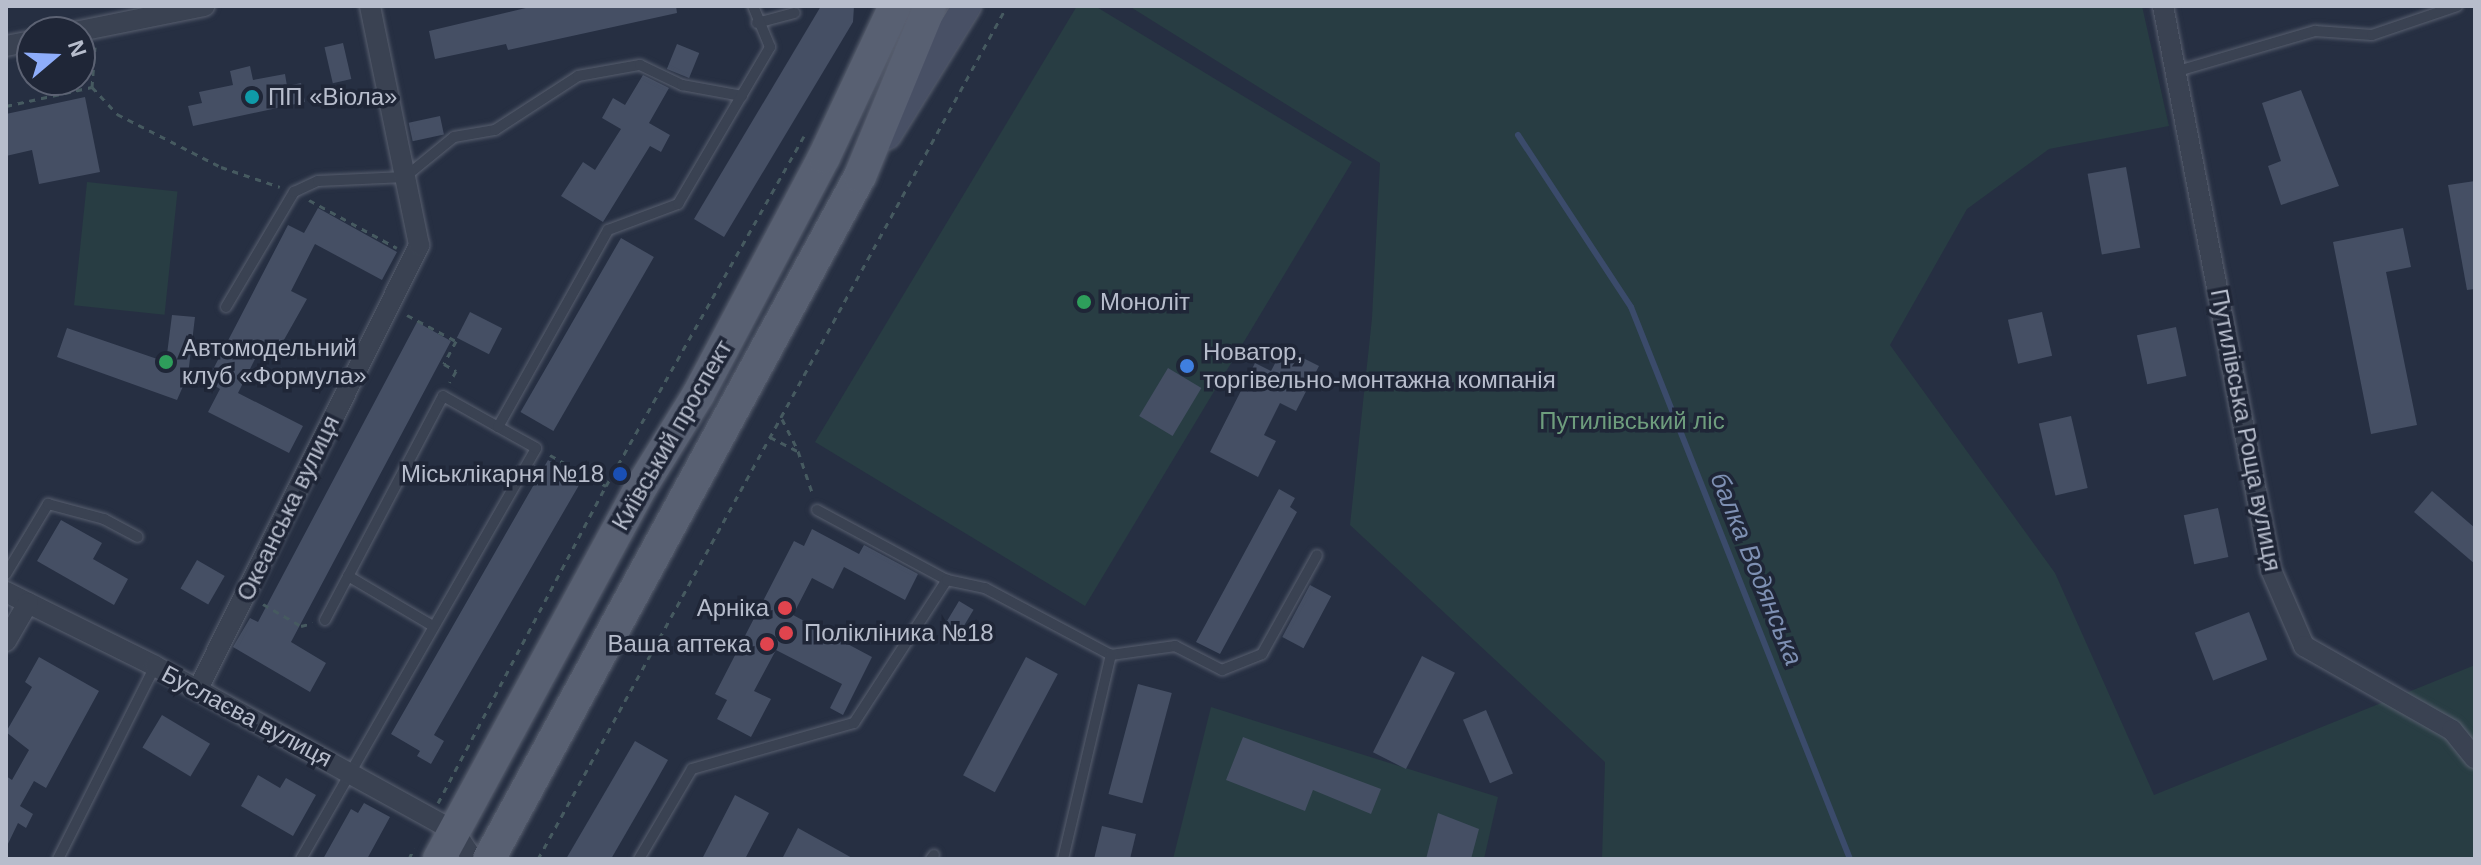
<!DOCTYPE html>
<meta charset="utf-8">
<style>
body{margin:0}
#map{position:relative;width:2481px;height:865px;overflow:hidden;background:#262f42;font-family:Helvetica,sans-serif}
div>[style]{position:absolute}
.green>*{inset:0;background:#283d43;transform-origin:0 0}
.stream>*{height:6px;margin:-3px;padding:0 3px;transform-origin:3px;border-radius:3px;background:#3b4b6b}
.building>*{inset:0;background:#454f64;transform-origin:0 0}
.path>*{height:3px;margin-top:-1.5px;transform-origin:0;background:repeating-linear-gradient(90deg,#465a60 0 6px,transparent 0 12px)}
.roads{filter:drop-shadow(0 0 2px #585f6f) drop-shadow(0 0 2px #585f6f)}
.lane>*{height:10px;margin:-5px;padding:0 5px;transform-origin:5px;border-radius:5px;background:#3a4252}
.street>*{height:20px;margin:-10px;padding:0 10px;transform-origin:10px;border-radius:10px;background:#3a4252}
.secondary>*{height:28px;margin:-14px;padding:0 14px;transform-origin:14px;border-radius:14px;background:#485065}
.primary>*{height:32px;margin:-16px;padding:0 16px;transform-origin:16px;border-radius:16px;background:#586072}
.dots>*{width:22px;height:22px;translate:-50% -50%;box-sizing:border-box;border:4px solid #1f2637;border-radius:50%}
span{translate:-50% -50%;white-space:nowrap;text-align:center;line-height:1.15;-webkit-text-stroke:7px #1f2637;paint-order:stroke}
.poi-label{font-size:24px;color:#b7bdcc}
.left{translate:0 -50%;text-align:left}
.right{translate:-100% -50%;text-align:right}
.park-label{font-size:24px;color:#6e9d7d}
.street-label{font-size:24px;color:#b7bdcc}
.water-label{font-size:26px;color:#7e90b3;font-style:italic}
.frame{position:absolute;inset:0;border:8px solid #b7bdcc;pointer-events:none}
.north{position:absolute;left:16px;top:16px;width:80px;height:80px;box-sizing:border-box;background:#1f2637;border:2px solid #5c6273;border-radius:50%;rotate:71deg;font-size:22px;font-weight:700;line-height:32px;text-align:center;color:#b7bdcc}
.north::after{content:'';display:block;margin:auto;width:28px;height:36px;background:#8eadfa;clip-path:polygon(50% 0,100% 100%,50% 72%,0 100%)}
</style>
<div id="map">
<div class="green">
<div style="clip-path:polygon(1077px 6px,1095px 6px,1352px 162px,1085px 606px,815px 442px)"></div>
<div style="clip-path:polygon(1129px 6px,2142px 6px,2169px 126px,2049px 149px,1967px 209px,1890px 345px,2055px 573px,2154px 795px,2475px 665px,2475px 859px,1602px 859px,1605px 762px,1350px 525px,1372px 318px,1380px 163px)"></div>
<div style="left:87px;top:182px;width:91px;height:124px;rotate:6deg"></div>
<div style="clip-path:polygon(1211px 707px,1498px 797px,1484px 859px,1173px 859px)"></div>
</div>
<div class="stream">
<div style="left:1518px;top:135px;width:206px;rotate:56.7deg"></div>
<div style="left:1631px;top:307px;width:594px;rotate:68.36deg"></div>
</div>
<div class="building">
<div style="clip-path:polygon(534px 6px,676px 6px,677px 13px,508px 50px,506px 44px,435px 59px,429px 31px)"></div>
<div style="clip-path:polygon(821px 6px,854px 6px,853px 22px,724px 237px,694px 219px)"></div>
<div style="left:343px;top:43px;width:37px;height:19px;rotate:77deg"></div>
<div style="left:677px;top:44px;width:24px;height:27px;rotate:22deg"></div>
<div style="clip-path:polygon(250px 66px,253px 80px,285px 74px,287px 86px,301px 83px,305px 102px,193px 126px,188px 106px,202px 103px,199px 92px,233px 85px,230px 71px)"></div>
<div style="clip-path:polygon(643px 75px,669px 88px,649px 123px,670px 135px,661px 152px,650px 146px,603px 222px,561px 196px,583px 162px,595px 170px,621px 129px,602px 118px,613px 98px,625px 105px)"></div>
<div style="clip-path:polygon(2301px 90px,2339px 186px,2281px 205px,2268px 166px,2281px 161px,2262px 103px)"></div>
<div style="clip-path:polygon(85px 97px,100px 172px,39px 184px,32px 150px,6px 156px,6px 114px)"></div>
<div style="left:440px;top:116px;width:19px;height:32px;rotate:78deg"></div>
<div style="left:2126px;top:167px;width:82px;height:39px;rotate:80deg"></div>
<div style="clip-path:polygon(2475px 181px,2475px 289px,2467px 290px,2448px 185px)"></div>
<div style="clip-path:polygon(318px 208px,397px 252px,382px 280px,315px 244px,291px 291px,307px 299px,276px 354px,261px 347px,238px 393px,303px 426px,289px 453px,208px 412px,220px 389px,207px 381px,288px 225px,304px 233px)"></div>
<div style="clip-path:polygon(2403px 228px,2411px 267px,2386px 272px,2417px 425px,2371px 434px,2333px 242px)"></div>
<div style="left:621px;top:238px;width:38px;height:201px;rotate:30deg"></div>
<div style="left:470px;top:312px;width:36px;height:29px;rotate:27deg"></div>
<div style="left:2042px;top:312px;width:45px;height:35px;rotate:77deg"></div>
<div style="clip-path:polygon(172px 315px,195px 317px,188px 375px,177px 400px,57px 357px,67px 328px,166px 362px)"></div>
<div style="clip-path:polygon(417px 322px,451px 341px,291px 642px,326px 663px,310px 692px,233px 647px,250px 618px,258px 622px)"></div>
<div style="left:2176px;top:327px;width:50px;height:40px;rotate:78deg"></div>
<div style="clip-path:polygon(1283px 348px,1319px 366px,1296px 411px,1280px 403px,1264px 435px,1276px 441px,1258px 477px,1210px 452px,1255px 363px,1271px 371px)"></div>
<div style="left:1168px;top:368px;width:39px;height:56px;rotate:31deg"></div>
<div style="left:2071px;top:416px;width:74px;height:33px;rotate:77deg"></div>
<div style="clip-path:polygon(548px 460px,582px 480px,434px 735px,444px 741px,431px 764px,417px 756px,420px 751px,391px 734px)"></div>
<div style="clip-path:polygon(1279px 489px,1295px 498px,1290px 507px,1297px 512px,1220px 654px,1196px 642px)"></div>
<div style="clip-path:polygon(2432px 491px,2475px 528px,2475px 564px,2414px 512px)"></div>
<div style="left:2218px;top:508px;width:50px;height:35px;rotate:78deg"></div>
<div style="clip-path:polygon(61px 520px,102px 543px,93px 559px,128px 579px,114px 605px,37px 561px)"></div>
<div style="clip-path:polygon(812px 529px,859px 554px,864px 545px,918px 574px,905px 600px,844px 567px,833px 589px,812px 578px,793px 615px,872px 657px,843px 715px,830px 708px,842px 684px,776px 650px,754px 691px,771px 699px,751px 737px,717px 719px,727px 700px,715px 694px,794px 541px,804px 546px)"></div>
<div style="left:197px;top:560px;width:32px;height:33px;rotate:30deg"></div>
<div style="left:1310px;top:585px;width:24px;height:59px;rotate:28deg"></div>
<div style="left:959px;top:601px;width:17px;height:34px;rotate:31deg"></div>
<div style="left:2249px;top:612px;width:51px;height:58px;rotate:69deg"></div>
<div style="left:1422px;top:656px;width:37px;height:108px;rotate:27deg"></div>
<div style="clip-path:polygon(39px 657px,99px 691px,46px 788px,34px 781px,20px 806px,33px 814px,26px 828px,18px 823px,6px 848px,6px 776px,12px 780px,29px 750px,6px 732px,32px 687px,25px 682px)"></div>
<div style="left:1026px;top:657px;width:36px;height:134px;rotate:28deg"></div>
<div style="left:1138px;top:684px;width:35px;height:114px;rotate:15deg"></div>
<div style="left:1486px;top:710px;width:69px;height:25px;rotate:67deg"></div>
<div style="left:162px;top:715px;width:56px;height:38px;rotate:31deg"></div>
<div style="clip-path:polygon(1243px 737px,1381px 789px,1371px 814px,1313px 790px,1305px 811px,1226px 780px)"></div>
<div style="clip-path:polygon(635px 741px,668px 760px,655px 783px,611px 859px,566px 859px)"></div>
<div style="clip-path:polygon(258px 775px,280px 788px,286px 778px,316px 795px,293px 836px,241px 806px)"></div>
<div style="clip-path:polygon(735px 795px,769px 813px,745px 859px,702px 859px)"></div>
<div style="clip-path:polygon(364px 803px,390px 817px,367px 859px,323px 859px,351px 809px,358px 813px)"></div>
<div style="clip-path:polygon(1438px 813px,1479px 829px,1471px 859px,1426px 859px)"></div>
<div style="clip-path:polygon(1102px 826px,1136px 834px,1130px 859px,1094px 859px)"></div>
<div style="clip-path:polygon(798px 828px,854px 859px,782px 859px)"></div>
</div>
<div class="path">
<div style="left:92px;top:87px;width:40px;rotate:-85.7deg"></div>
<div style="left:6px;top:106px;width:88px;rotate:-12.5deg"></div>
<div style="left:92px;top:87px;width:37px;rotate:47deg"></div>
<div style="left:117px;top:114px;width:117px;rotate:27deg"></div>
<div style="left:221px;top:167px;width:62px;rotate:18.7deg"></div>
<div style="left:309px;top:200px;width:100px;rotate:28.6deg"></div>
<div style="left:407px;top:315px;width:55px;rotate:28deg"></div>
<div style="left:456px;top:341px;width:26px;rotate:118deg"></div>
<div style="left:444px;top:364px;width:14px;rotate:30deg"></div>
<div style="left:456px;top:371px;width:13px;rotate:119deg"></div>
<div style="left:782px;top:419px;width:36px;rotate:63deg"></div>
<div style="left:770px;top:437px;width:31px;rotate:27deg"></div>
<div style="left:798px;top:451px;width:46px;rotate:71.2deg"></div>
<div style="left:550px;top:455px;width:64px;rotate:29deg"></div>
<div style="left:263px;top:604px;width:44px;rotate:30.1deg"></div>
<div style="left:301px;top:626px;width:12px;rotate:-14deg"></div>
<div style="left:438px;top:803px;width:359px;rotate:-62.1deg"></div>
<div style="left:606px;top:486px;width:402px;rotate:-60.5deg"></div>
<div style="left:409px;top:859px;width:12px;rotate:-66deg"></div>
<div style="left:538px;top:859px;width:973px;rotate:-61.2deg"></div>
</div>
<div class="roads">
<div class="lane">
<div style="left:757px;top:23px;width:39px;rotate:-15deg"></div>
<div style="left:2178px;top:71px;width:143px;rotate:-16.3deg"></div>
<div style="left:2315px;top:31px;width:57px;rotate:4deg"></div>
<div style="left:2372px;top:35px;width:90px;rotate:-18.8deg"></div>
<div style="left:226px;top:307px;width:134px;rotate:-59.4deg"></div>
<div style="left:294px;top:192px;width:26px;rotate:-25deg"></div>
<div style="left:318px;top:181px;width:87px;rotate:-2.6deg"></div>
<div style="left:405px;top:177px;width:63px;rotate:-39.2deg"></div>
<div style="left:454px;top:137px;width:42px;rotate:-9.7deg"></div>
<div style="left:495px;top:130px;width:99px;rotate:-33deg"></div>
<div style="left:578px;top:76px;width:63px;rotate:-10.1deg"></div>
<div style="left:640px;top:65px;width:47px;rotate:25.5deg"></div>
<div style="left:682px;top:85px;width:61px;rotate:10.4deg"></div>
<div style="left:817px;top:510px;width:148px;rotate:28.3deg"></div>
<div style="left:6px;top:574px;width:82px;rotate:-59deg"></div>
<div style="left:48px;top:504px;width:58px;rotate:15deg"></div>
<div style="left:104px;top:519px;width:38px;rotate:28deg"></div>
<div style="left:348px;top:576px;width:99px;rotate:30.5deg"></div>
<div style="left:325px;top:620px;width:253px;rotate:-62.2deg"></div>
<div style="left:443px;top:396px;width:63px;rotate:29.4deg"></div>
<div style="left:58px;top:859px;width:216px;rotate:-63.3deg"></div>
<div style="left:301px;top:859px;width:473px;rotate:-60.2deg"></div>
<div style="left:536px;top:448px;width:43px;rotate:-151.1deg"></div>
<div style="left:498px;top:427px;width:226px;rotate:-60.8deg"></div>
<div style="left:608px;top:230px;width:75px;rotate:-20.4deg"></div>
<div style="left:678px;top:204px;width:182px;rotate:-59.6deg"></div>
<div style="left:770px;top:47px;width:44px;rotate:-112.5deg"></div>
<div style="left:639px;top:859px;width:104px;rotate:-59.5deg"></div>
<div style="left:692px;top:769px;width:168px;rotate:-15.9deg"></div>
<div style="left:854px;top:723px;width:171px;rotate:-57deg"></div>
<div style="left:947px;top:580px;width:39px;rotate:12deg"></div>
<div style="left:985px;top:588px;width:143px;rotate:28deg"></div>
<div style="left:1111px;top:655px;width:65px;rotate:-8deg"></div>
<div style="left:1175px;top:646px;width:53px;rotate:27.1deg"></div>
<div style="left:1222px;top:670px;width:43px;rotate:-21.8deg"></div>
<div style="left:1262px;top:654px;width:113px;rotate:-60.9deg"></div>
<div style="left:931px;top:859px;width:5px;rotate:-53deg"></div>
<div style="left:1063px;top:859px;width:210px;rotate:-76.8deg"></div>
</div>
<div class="street">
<div style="left:2163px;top:6px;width:574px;rotate:79.16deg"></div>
<div style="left:2271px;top:570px;width:83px;rotate:66.5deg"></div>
<div style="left:2304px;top:646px;width:170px;rotate:29.6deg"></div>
<div style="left:2452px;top:730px;width:36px;rotate:51deg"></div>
<div style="left:75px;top:32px;width:132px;rotate:-11.4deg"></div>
<div style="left:6px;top:46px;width:26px;rotate:-11deg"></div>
<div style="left:6px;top:592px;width:166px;rotate:26.4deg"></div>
<div style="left:155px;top:666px;width:342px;rotate:28.9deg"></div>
<div style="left:454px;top:831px;width:34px;rotate:56deg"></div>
<div style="left:6px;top:641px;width:44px;rotate:-59.9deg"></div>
<div style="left:198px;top:689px;width:496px;rotate:-63.5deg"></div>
<div style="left:419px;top:245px;width:244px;rotate:-101.6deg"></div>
</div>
<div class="secondary">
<div style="left:887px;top:135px;width:152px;rotate:-58.2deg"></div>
</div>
<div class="primary">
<div style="left:439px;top:859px;width:423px;rotate:-61.5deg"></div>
<div style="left:641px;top:487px;width:108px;rotate:-58.2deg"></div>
<div style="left:698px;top:395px;width:269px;rotate:-62.1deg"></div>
<div style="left:824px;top:157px;width:167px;rotate:-64.8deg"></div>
<div style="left:489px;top:859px;width:777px;rotate:-61.49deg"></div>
<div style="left:860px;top:176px;width:184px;rotate:-67.6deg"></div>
</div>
</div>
<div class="dots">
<div style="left:252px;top:97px;background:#0f9aa8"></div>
<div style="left:1084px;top:302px;background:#2e9e5b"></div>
<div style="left:166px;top:362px;background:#2e9e5b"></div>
<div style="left:1187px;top:366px;background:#3f7fe0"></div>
<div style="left:620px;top:474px;background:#1a4fb4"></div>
<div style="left:785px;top:608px;background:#e0444e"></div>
<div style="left:786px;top:633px;background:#e0444e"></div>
<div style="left:767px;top:644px;background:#e0444e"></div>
</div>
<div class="poi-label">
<span class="left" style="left:268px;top:97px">ПП «Віола»</span>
<span class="left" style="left:1100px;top:302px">Моноліт</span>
<span class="left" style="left:182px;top:362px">Автомодельний<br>клуб «Формула»</span>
<span class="left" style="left:1203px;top:366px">Новатор,<br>торгівельно-монтажна компанія</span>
<span class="right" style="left:604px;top:474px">Міськлікарня №18</span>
<span class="right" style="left:769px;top:608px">Арніка</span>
<span class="left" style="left:804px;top:633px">Полікліника №18</span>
<span class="right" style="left:751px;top:644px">Ваша аптека</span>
</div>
<div class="park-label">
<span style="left:1632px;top:421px">Путилівський ліс</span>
</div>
<div class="street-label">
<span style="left:2246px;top:430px;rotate:79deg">Путилівська Роща вулиця</span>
<span style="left:672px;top:435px;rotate:-60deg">Київський проспект</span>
<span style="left:288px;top:508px;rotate:-64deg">Океанська вулиця</span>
<span style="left:247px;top:716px;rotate:28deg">Буслаєва вулиця</span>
</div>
<div class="water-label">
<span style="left:1756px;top:569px;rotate:68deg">балка Водянська</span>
</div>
<div class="frame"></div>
<div class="north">N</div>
</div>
